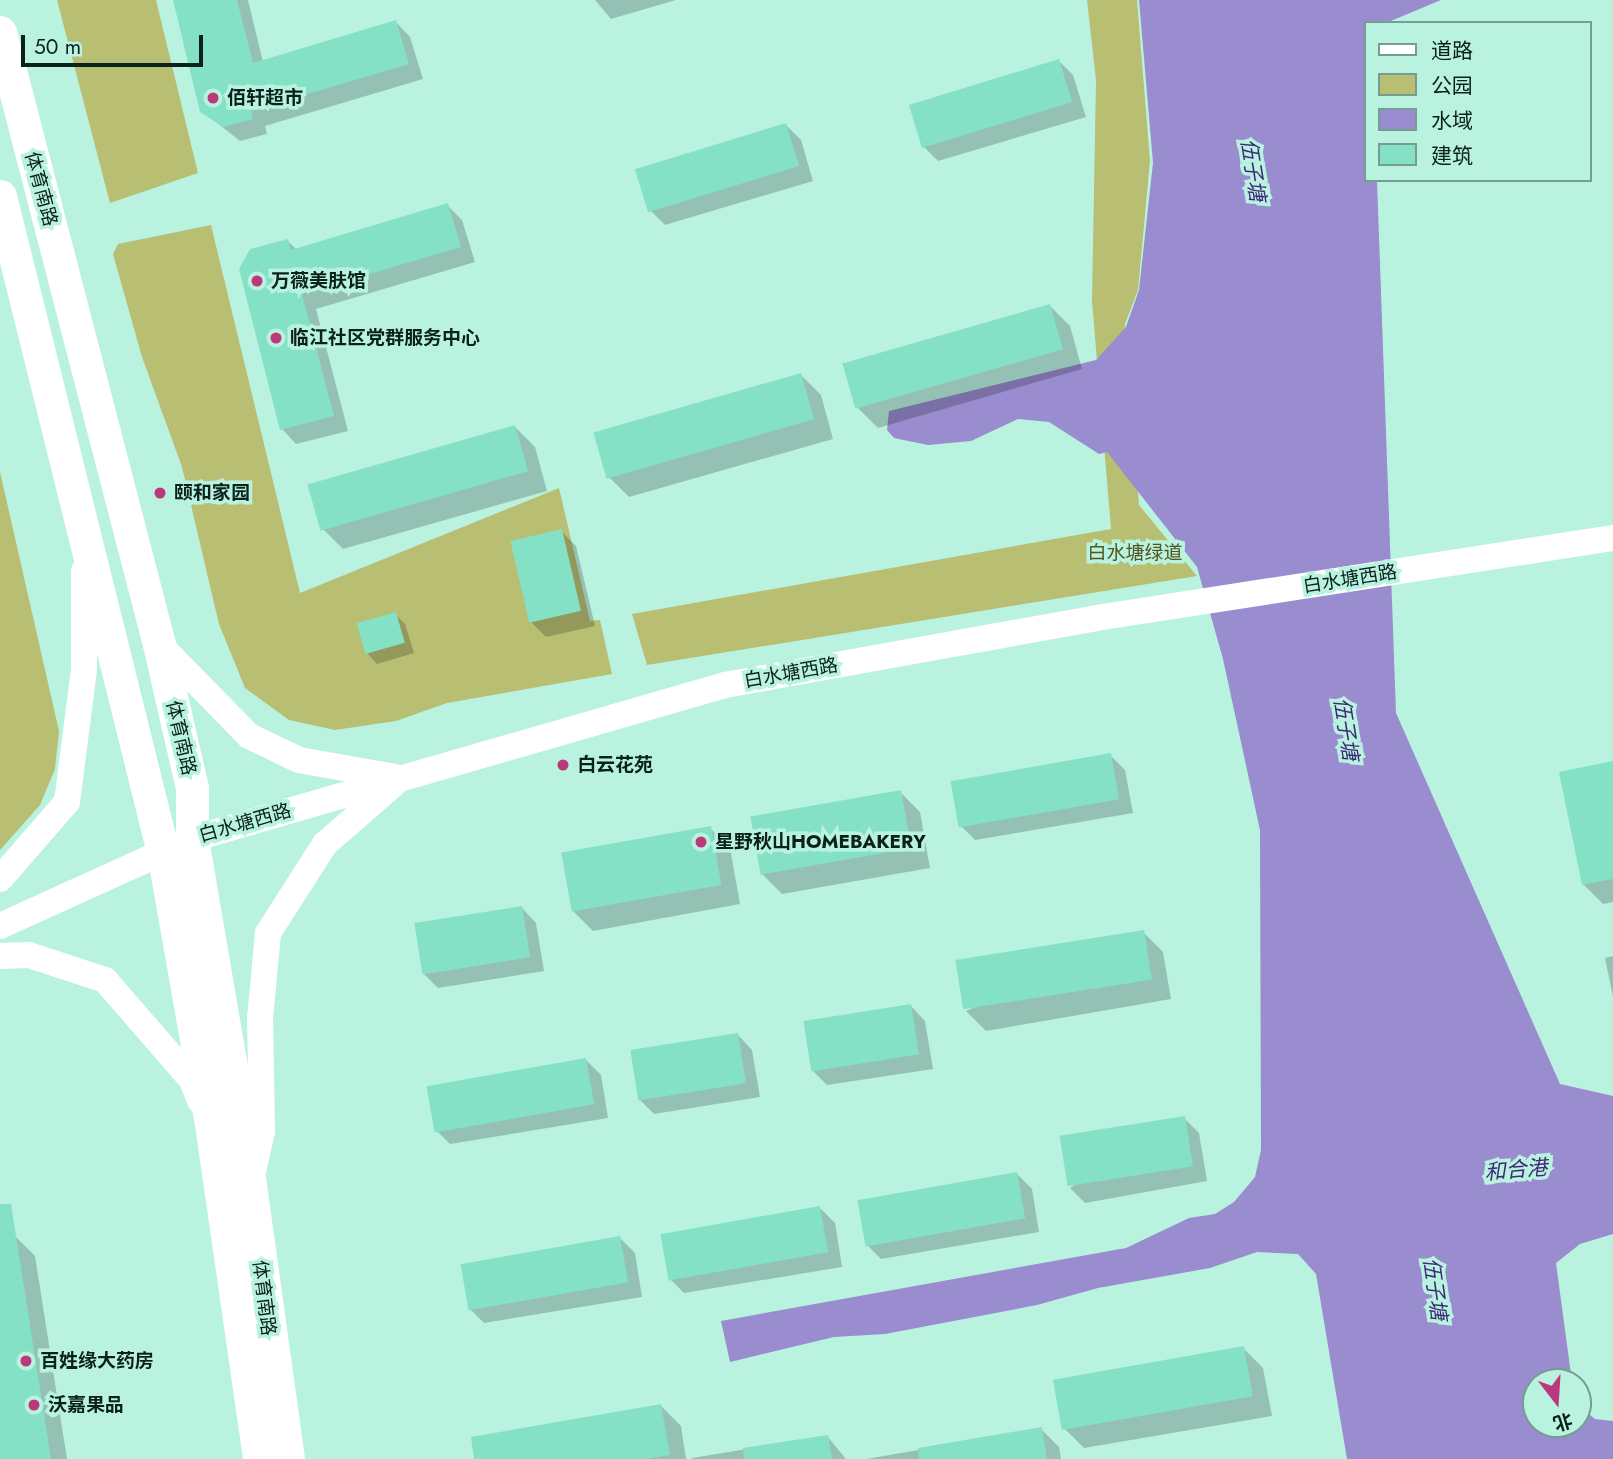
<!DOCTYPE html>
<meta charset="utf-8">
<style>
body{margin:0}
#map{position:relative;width:1613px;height:1459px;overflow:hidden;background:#baf2e0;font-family:Jost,"Noto Sans SC",sans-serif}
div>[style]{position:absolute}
.green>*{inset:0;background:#b8be72}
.water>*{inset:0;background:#998ccf}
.shadow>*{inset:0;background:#0003}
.building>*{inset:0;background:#84e1c5;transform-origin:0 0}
.minor>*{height:26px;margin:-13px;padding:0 13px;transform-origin:13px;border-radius:13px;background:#fff}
.major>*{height:33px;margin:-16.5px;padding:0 16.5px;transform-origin:16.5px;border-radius:16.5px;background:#fff}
.dots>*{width:19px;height:19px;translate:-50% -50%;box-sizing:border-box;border:4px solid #baf2e0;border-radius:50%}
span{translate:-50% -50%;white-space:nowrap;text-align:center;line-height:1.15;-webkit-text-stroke:7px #baf2e0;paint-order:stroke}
.poi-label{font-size:19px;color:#0b211b;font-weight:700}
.left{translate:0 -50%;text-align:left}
.street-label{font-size:19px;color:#0b211b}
.park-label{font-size:19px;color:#52561e}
.water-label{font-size:21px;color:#3f2877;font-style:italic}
.legend{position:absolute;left:1364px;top:21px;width:228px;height:161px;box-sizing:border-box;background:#baf2e0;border:2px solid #749e91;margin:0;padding:9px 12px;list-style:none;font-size:21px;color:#0b211b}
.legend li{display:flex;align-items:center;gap:14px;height:35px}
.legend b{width:35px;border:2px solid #749e91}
.north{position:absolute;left:1522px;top:1368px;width:70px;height:70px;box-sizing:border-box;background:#baf2e0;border:2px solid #749e91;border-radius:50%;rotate:163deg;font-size:19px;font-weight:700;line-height:28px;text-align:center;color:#0b211b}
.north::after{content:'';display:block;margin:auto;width:24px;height:32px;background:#bc387d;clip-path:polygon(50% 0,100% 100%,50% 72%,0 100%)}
.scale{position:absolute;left:21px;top:35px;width:182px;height:32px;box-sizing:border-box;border:4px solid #0b211b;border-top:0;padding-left:9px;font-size:21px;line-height:24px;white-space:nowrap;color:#0b211b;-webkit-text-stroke:5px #baf2e0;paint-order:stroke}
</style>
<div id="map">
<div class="green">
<div style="clip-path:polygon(57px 0,156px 0,198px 173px,110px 203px)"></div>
<div style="clip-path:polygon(1087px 0,1137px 0,1150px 161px,1138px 290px,1125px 324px,1139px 505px,1197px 576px,647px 665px,632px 614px,1111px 529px,1092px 301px,1096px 80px)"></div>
<div style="clip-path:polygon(211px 225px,300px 593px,559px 488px,590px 621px,600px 620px,612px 674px,447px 703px,396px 721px,335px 730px,289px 720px,245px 688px,219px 624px,182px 467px,142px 357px,113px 254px,118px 244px)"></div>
<div style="clip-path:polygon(0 472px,59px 731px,55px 769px,40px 805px,0 850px)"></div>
</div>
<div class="water">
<div style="clip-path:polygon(1139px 0,1441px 0,1386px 23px,1366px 23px,1366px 180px,1377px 180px,1396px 713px,1560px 1084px,1613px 1096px,1613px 1234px,1580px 1244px,1556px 1263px,1572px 1382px,1536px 1382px,1536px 1424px,1578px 1424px,1578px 1405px,1595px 1419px,1613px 1421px,1613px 1459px,1347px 1459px,1316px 1274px,1298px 1254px,1257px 1252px,1210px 1268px,1098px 1288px,1037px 1305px,885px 1334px,834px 1337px,730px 1362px,721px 1321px,1126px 1248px,1189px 1218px,1215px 1214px,1234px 1202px,1255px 1177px,1261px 1150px,1260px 830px,1223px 659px,1197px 567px,1107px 452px,1099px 454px,1049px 422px,1018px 419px,971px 441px,928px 445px,894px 438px,887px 430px,889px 411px,1096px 360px,1126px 327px,1139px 290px,1153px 163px)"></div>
</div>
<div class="shadow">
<div style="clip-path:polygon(175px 0,248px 0,263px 62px,396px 22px,410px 37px,423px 79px,265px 126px,267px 134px,240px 141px,202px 111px)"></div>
<div style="clip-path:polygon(595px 0,676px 0,611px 19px)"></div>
<div style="clip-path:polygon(1059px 61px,1073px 75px,1086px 117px,938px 161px,923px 146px)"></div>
<div style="clip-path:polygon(786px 125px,801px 140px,813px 181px,665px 225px,650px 210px)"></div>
<div style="clip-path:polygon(447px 205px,462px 220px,475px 262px,316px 309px,348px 431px,296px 444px,282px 429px,288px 241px,297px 250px)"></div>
<div style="clip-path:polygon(1050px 306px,1070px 326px,1082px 369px,878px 428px,858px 408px)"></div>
<div style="clip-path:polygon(801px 375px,821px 395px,833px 439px,629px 497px,609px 477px)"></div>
<div style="clip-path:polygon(515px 427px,535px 447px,547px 491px,343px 549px,323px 529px)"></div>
<div style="clip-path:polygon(561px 531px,576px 546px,595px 626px,546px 637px,531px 622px)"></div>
<div style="clip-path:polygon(395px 614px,405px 624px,414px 653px,377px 664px,368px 654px)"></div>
<div style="clip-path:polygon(1110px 755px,1125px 770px,1133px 813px,975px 840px,960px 825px)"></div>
<div style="clip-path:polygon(1613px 763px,1613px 902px,1603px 904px,1583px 884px)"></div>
<div style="clip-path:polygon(900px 792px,920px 812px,930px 868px,782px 894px,762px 874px)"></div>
<div style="clip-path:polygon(710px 828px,730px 848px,740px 904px,593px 931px,573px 911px)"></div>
<div style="clip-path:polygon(522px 908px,536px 923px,544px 971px,438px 988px,423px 973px)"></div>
<div style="clip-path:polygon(1143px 932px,1163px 952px,1171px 999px,986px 1031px,966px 1011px)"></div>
<div style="clip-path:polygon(1613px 956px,1613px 997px,1605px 958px)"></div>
<div style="clip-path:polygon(911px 1006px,925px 1021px,933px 1069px,827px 1085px,812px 1070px)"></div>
<div style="clip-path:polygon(738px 1035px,752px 1050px,760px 1097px,654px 1114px,639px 1099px)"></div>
<div style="clip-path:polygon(586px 1060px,601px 1075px,608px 1118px,450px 1144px,435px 1129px)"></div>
<div style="clip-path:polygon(1184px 1118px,1199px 1133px,1207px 1181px,1085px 1203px,1070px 1188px)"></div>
<div style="clip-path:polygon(1017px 1174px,1032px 1189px,1039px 1232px,881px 1259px,866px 1244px)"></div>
<div style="clip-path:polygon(820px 1208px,835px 1223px,842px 1267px,684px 1293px,669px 1278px)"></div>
<div style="clip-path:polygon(15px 1236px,35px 1256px,67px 1459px,0 1459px,0 1239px)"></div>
<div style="clip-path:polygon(620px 1238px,635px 1253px,642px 1297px,484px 1323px,469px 1308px)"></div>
<div style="clip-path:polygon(1243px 1348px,1263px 1368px,1272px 1416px,1084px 1448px,1064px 1428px)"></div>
<div style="clip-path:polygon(661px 1406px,681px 1426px,686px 1459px,476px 1459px)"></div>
<div style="clip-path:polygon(1041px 1429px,1059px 1447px,1061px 1459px,866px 1459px)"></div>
<div style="clip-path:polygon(827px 1436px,846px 1459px,692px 1459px,692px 1458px)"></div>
</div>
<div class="building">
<div style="clip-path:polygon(173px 0,237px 0,253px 63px,396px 20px,409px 64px,251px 111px,253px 119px,223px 127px,200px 112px)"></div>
<div style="left:1059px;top:59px;width:45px;height:157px;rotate:73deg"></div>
<div style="left:786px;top:123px;width:45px;height:158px;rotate:73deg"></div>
<div style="clip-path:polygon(448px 203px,461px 247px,302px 294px,334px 416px,280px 430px,239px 269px,250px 249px,288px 239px,291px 250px)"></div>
<div style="left:1050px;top:304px;width:47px;height:216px;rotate:74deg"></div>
<div style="left:801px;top:373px;width:48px;height:216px;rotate:74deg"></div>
<div style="left:515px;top:425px;width:48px;height:216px;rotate:74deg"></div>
<div style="left:562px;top:529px;width:84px;height:53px;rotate:77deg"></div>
<div style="left:396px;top:612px;width:32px;height:41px;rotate:74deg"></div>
<div style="left:1111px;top:753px;width:47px;height:163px;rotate:80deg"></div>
<div style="clip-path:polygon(1613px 761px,1613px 879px,1582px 885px,1559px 772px)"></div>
<div style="left:901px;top:790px;width:59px;height:153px;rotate:80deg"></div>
<div style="left:711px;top:826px;width:60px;height:152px;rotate:80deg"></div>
<div style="left:522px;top:906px;width:52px;height:109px;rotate:81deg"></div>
<div style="left:1144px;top:930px;width:50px;height:191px;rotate:81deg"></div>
<div style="left:911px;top:1004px;width:51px;height:109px;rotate:81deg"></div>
<div style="left:738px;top:1033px;width:51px;height:109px;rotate:81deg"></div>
<div style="left:586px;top:1058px;width:47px;height:162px;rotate:80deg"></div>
<div style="left:1185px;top:1116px;width:51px;height:127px;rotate:81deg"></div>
<div style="left:1017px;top:1172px;width:47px;height:162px;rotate:80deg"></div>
<div style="clip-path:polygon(0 1204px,11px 1204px,51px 1459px,0 1459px)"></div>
<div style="left:820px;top:1206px;width:47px;height:162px;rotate:80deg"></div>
<div style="left:620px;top:1236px;width:47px;height:162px;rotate:80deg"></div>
<div style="left:1244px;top:1346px;width:51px;height:194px;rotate:80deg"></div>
<div style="clip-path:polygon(661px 1404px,670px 1455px,645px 1459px,474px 1459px,471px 1437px)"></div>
<div style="clip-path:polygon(1042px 1427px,1047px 1459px,919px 1459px,918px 1448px)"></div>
<div style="clip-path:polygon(828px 1435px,832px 1459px,744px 1459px,743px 1448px)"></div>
</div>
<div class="minor">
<div style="left:159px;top:644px;width:129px;rotate:45.6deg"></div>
<div style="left:249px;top:736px;width:55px;rotate:25.6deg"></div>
<div style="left:299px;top:760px;width:97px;rotate:10deg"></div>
<div style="left:0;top:879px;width:102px;rotate:-49deg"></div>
<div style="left:67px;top:802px;width:134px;rotate:-82.7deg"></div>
<div style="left:84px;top:669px;width:98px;rotate:-90deg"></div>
<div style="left:0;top:926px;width:211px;rotate:-24.4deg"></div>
<div style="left:192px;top:839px;width:555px;rotate:-16.12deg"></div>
<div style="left:725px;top:685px;width:377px;rotate:-10.2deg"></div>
<div style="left:1096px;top:618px;width:523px;rotate:-8.8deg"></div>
<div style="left:0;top:956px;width:29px;rotate:-2deg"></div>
<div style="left:29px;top:955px;width:80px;rotate:18.2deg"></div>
<div style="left:105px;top:980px;width:133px;rotate:49deg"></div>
<div style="left:192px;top:1080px;width:22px;rotate:69deg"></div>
<div style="left:253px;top:1172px;width:42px;rotate:-77.6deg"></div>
<div style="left:262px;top:1131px;width:112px;rotate:-91deg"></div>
<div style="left:260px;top:1019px;width:86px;rotate:-84.7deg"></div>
<div style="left:268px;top:933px;width:106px;rotate:-57.4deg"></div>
<div style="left:325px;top:844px;width:91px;rotate:-41deg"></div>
</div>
<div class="major">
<div style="left:0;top:32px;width:632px;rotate:75.44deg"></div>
<div style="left:159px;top:644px;width:148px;rotate:77.1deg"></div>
<div style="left:192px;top:788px;width:51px;rotate:90deg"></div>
<div style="left:192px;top:839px;width:314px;rotate:80.3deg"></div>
<div style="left:245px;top:1149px;width:313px;rotate:82.1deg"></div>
<div style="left:0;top:196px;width:676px;rotate:76.05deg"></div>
<div style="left:163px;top:852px;width:283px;rotate:80deg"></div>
<div style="left:212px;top:1131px;width:331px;rotate:81.8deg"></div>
</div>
<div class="dots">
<div style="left:213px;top:98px;background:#bc387d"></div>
<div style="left:257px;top:281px;background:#bc387d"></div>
<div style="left:276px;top:338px;background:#bc387d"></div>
<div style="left:160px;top:493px;background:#bc387d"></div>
<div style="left:563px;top:765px;background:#bc387d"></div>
<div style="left:701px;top:842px;background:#bc387d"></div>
<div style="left:26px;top:1361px;background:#bc387d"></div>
<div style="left:34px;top:1405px;background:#bc387d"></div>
</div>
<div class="poi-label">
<span class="left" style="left:227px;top:98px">佰轩超市</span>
<span class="left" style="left:271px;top:281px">万薇美肤馆</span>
<span class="left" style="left:290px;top:338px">临江社区党群服务中心</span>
<span class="left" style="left:174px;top:493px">颐和家园</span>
<span class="left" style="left:577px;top:765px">白云花苑</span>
<span class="left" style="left:715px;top:842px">星野秋山HOMEBAKERY</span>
<span class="left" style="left:40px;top:1361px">百姓缘大药房</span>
<span class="left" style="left:48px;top:1405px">沃嘉果品</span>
</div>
<div class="street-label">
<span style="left:41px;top:189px;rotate:75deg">体育南路</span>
<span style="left:1350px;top:579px;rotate:-9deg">白水塘西路</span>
<span style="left:791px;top:673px;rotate:-10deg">白水塘西路</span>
<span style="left:181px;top:738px;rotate:77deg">体育南路</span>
<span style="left:245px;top:823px;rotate:-16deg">白水塘西路</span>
<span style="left:264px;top:1298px;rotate:83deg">体育南路</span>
</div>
<div class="park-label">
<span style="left:1135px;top:553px">白水塘绿道</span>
</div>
<div class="water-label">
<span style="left:1253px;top:170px;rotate:81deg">伍子塘</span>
<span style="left:1346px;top:729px;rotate:81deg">伍子塘</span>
<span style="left:1516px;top:1170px;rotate:-5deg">和合港</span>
<span style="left:1435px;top:1289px;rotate:82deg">伍子塘</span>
</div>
<ul class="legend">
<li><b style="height:9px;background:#fff"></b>道路</li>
<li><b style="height:19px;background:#b8be72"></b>公园</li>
<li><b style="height:19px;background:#998ccf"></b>水域</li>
<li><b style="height:19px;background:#84e1c5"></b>建筑</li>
</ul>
<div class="north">北</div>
<div class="scale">50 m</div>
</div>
